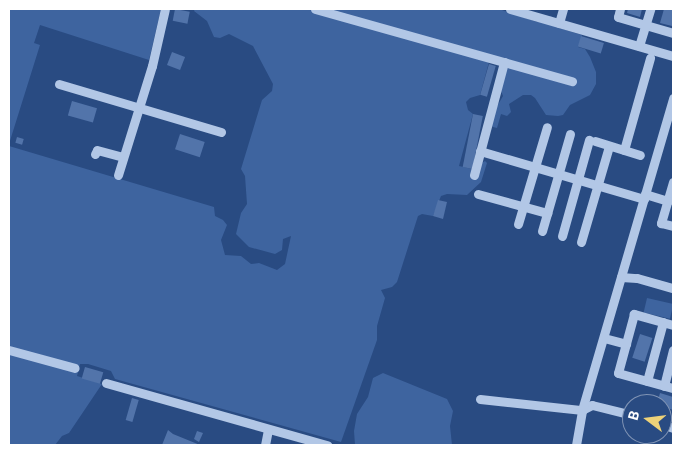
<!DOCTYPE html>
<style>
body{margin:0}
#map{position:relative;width:682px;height:454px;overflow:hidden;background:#294b82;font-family:Roboto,sans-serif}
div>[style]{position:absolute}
.green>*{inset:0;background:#3e649f;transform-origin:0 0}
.building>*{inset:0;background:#5274aa;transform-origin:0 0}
.minor>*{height:9px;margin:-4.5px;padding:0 4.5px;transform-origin:4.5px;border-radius:4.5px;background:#b2c7e6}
span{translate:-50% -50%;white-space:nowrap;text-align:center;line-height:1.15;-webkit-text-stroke:4px #294b82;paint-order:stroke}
.frame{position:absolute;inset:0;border:10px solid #fff;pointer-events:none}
.north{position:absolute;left:622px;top:394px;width:50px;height:50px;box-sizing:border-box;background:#294b82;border:1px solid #7f93b4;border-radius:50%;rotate:285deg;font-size:14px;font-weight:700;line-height:20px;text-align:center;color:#fff}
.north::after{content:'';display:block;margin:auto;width:18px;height:22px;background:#edd279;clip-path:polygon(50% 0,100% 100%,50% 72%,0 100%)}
</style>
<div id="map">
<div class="green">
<div style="clip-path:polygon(10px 9px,161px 9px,149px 60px,40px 25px,34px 43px,40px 45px,9px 144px)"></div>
<div style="clip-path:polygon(195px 9px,499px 9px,537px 22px,551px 16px,559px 28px,582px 35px,578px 47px,585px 49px,590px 57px,596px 72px,596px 84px,590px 95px,570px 105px,563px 115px,558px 116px,546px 115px,535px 98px,531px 95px,523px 95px,509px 104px,511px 112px,507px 116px,501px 114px,497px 128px,493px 127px,491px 125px,496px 108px,503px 96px,501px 91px,506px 70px,502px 65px,489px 62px,480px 95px,470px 98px,466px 102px,468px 110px,473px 114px,459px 166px,472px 169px,485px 161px,487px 163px,481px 182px,467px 195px,447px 194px,441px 196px,433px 216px,422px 214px,418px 216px,397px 282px,392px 287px,381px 290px,385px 298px,377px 326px,377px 340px,341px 442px,115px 379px,111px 371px,88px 364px,80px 364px,77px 376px,102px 384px,69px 433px,62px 436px,55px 445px,9px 445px,9px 146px,214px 207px,215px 216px,223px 220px,227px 225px,221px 240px,225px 255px,241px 256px,251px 264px,259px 263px,277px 270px,285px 264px,291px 236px,283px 239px,282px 250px,275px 254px,249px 247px,236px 234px,241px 213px,247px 204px,245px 176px,241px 169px,262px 100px,272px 91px,273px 84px,253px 46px,229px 34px,220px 38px,214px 37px,207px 21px,194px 11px)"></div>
<div style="left:647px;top:298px;width:27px;height:15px;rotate:13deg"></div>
<div style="clip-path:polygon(383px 373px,447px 399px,453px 411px,450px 426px,452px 445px,355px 445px,354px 431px,357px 414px,368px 397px,373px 378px)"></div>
</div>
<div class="building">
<div style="left:175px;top:9px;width:15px;height:12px;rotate:11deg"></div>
<div style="clip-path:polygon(628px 9px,642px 9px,640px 17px,627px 13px)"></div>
<div style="clip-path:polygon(664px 9px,673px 9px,672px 26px,660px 23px)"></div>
<div style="left:581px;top:36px;width:24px;height:11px;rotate:17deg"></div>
<div style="left:172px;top:52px;width:14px;height:14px;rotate:21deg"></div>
<div style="left:489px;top:64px;width:7px;height:32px;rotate:16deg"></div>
<div style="left:72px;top:101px;width:26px;height:15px;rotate:16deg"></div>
<div style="left:473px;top:114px;width:10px;height:54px;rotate:11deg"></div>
<div style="left:180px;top:134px;width:26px;height:16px;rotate:18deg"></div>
<div style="left:17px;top:137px;width:7px;height:6px;rotate:16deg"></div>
<div style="clip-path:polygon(438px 200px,447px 202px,443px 219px,433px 216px)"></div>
<div style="left:640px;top:334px;width:13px;height:25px;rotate:18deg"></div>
<div style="left:85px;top:367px;width:19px;height:12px;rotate:16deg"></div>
<div style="clip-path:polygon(660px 393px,673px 397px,673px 410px,657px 404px)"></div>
<div style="left:132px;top:398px;width:7px;height:23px;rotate:16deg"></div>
<div style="clip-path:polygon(168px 430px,173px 434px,200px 445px,162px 445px)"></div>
<div style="clip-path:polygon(197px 431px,203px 433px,199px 442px,194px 439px)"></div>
</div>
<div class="minor">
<div style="left:315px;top:9px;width:267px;rotate:15.7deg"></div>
<div style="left:510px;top:9px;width:170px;rotate:16.1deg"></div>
<div style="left:620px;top:9px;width:8px;rotate:104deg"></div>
<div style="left:618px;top:17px;width:57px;rotate:16.2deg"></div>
<div style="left:559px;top:23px;width:15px;rotate:-74deg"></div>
<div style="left:639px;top:46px;width:39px;rotate:-73deg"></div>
<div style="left:59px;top:84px;width:169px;rotate:16.5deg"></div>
<div style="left:595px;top:141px;width:47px;rotate:17.3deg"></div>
<div style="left:624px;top:150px;width:96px;rotate:-74.2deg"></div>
<div style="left:480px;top:151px;width:171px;rotate:16.3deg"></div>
<div style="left:95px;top:154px;width:4px;rotate:-63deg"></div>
<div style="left:97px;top:150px;width:27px;rotate:15deg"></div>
<div style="left:118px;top:175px;width:114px;rotate:-72.7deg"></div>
<div style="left:152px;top:66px;width:58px;rotate:-77.2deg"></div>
<div style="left:474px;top:175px;width:117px;rotate:-75.1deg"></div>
<div style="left:673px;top:182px;width:43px;rotate:106.3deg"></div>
<div style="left:661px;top:223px;width:12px;rotate:14deg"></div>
<div style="left:478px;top:194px;width:72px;rotate:15.4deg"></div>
<div style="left:645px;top:194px;width:24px;rotate:17deg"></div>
<div style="left:518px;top:224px;width:101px;rotate:-73.4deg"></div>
<div style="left:542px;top:231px;width:101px;rotate:-73.9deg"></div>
<div style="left:562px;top:236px;width:100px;rotate:-74.3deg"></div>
<div style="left:581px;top:242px;width:100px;rotate:-73.7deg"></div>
<div style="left:621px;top:277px;width:16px;rotate:4deg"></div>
<div style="left:637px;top:278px;width:37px;rotate:16deg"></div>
<div style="left:673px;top:325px;width:41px;rotate:-164.2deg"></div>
<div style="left:634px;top:314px;width:61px;rotate:105.2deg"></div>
<div style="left:618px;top:373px;width:57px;rotate:15.3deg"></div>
<div style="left:604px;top:338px;width:23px;rotate:15deg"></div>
<div style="left:9px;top:350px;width:68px;rotate:15.3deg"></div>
<div style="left:647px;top:381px;width:61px;rotate:-74.8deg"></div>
<div style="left:106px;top:383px;width:230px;rotate:15.7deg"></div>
<div style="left:664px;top:386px;width:37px;rotate:-76deg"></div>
<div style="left:480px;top:399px;width:103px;rotate:6.2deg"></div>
<div style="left:582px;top:410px;width:11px;rotate:-27deg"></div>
<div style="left:592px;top:405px;width:41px;rotate:14deg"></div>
<div style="left:662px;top:424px;width:12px;rotate:20deg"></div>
<div style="left:265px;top:445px;width:16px;rotate:-79deg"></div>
<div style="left:576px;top:445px;width:36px;rotate:-80deg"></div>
<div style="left:582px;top:410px;width:325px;rotate:-73.7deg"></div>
</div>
<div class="frame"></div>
<div class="north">B</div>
</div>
